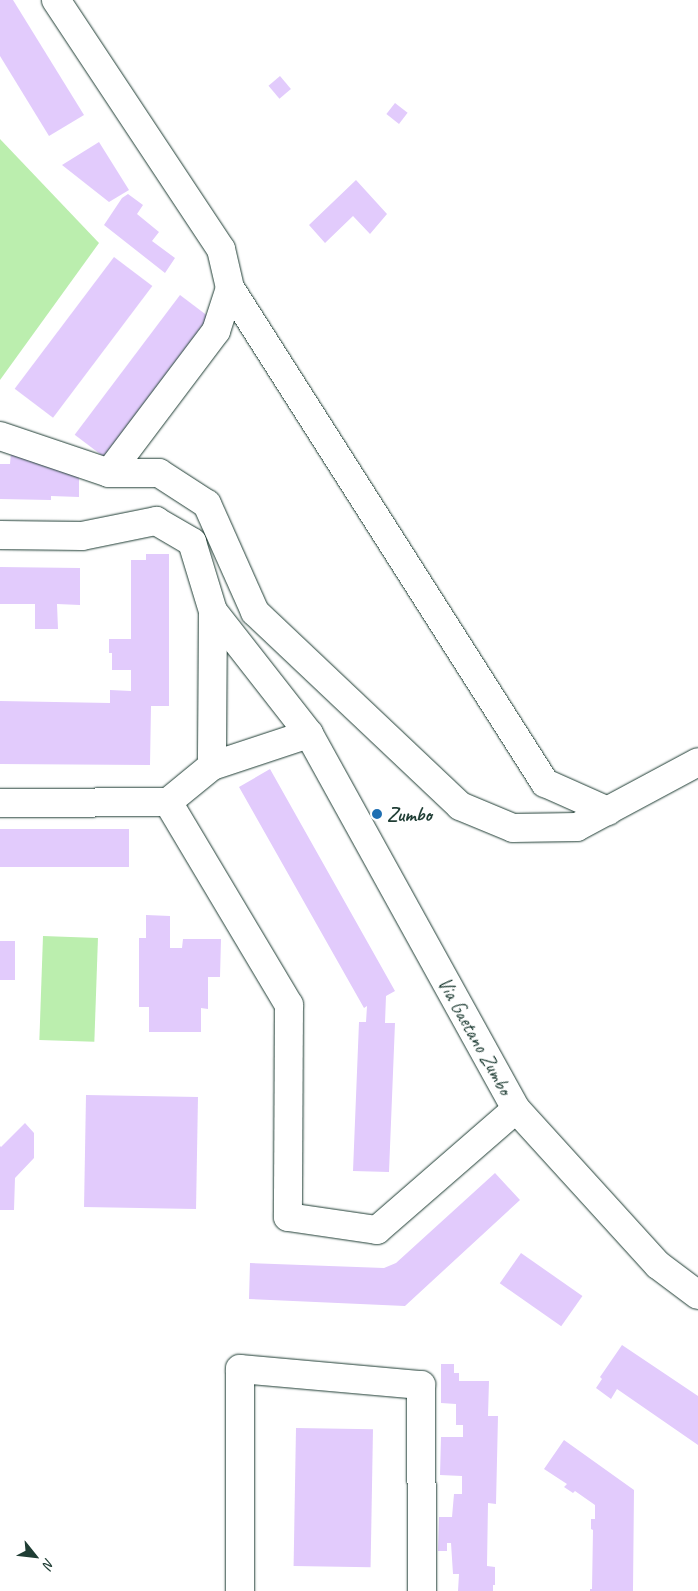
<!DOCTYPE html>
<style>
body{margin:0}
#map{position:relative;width:698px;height:1591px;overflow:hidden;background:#fff;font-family:Caveat,sans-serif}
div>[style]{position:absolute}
.green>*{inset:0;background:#bbeeae;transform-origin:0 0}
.building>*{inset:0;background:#e2cbfc;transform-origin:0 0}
.roads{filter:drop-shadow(0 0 1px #1f3d34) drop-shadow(0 0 1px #1f3d34)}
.minor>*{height:28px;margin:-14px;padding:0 14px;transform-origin:14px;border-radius:14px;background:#fff}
.dots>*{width:14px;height:14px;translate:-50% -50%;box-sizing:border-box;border:2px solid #fff;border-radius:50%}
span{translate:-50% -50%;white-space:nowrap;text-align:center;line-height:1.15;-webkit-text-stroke:4px #fff;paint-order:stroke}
.poi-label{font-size:20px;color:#1f3d34;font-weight:700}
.left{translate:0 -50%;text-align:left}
.street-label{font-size:20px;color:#1f3d34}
.north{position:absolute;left:10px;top:1531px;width:50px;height:50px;-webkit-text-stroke:4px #fff;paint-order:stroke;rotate:119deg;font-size:14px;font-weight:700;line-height:20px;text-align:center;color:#1f3d34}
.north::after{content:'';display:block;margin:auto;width:18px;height:22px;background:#1f3d34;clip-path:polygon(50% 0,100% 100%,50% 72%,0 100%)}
</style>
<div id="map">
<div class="green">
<div style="clip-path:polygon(0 139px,99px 243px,0 380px)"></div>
<div style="left:43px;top:936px;width:55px;height:104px;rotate:2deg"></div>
</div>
<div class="building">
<div style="clip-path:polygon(0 0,13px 0,84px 115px,49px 136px,0 56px)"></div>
<div style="left:280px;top:76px;width:17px;height:15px;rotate:50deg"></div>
<div style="left:395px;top:103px;width:16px;height:14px;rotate:38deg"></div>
<div style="clip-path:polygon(99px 142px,129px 190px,109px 202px,62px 165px)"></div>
<div style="clip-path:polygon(356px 180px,387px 214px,370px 234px,353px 216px,325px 243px,309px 225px)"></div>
<div style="clip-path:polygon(128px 194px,143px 205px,137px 214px,159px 232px,152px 241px,175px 258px,165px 273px,104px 225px,122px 198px)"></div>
<div style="left:114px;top:257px;width:48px;height:165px;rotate:37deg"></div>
<div style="left:180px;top:295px;width:36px;height:175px;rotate:37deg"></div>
<div style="clip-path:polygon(11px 452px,79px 475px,79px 497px,51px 496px,51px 500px,0 499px,0 464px,10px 464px)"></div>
<div style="clip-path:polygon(146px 554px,169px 554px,169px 706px,151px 706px,150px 765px,0 764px,0 701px,110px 703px,110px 690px,131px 691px,131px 670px,112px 670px,112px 653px,109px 653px,109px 639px,131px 639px,131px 560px,146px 560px)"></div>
<div style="clip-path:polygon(0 567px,80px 568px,80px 605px,57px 604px,58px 629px,35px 629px,35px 604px,0 604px)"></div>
<div style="clip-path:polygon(270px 769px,395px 991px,386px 996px,385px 1023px,395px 1023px,389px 1172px,353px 1171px,359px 1022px,366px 1022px,367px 1006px,364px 1008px,239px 787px)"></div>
<div style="left:0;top:829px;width:129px;height:38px"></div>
<div style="clip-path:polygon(146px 915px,170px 916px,170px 948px,182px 948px,183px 939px,221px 939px,220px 977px,208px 977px,208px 1009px,201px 1008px,201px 1032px,149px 1032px,149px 1007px,139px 1007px,139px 938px,146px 938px)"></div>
<div style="left:0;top:941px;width:15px;height:39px"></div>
<div style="left:86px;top:1095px;width:112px;height:112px;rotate:1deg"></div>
<div style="clip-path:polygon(25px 1123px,34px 1133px,34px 1158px,15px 1178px,14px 1210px,0 1210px,0 1146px,1px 1147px)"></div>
<div style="clip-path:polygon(495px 1173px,520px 1200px,405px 1306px,249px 1299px,250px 1263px,384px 1268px,396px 1263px)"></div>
<div style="left:521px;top:1253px;width:75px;height:37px;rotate:35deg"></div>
<div style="clip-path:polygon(622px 1345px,698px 1396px,698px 1445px,617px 1389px,611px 1399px,596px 1388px,602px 1379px,600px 1377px)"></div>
<div style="clip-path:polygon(441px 1364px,454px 1364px,454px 1373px,459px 1373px,459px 1381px,489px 1381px,488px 1416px,498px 1416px,496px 1504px,488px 1503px,487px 1566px,495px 1567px,495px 1585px,493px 1585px,493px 1591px,458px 1591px,459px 1574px,453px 1574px,451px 1543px,447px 1543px,447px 1551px,438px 1551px,439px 1517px,452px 1517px,454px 1494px,462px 1494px,462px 1476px,440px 1475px,441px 1437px,463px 1437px,463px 1425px,456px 1425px,456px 1404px,441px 1403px)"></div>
<div style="left:296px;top:1428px;width:77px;height:138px;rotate:1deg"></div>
<div style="clip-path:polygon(564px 1440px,634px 1490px,633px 1591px,590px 1591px,590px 1589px,592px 1589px,593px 1530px,591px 1529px,591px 1519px,595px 1519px,595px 1505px,575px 1491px,573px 1493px,564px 1487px,567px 1484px,544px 1469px)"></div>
</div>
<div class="roads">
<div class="minor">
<div style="left:56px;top:0;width:299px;rotate:56.5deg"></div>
<div style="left:221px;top:249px;width:40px;rotate:77deg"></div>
<div style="left:230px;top:288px;width:587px;rotate:57.53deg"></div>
<div style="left:545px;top:783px;width:69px;rotate:24deg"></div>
<div style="left:0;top:436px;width:115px;rotate:18.7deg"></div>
<div style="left:109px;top:473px;width:50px"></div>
<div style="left:159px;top:473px;width:57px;rotate:32.9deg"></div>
<div style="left:207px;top:504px;width:118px;rotate:66deg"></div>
<div style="left:255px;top:612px;width:282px;rotate:43.4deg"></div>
<div style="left:460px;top:806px;width:57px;rotate:22.5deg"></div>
<div style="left:513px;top:828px;width:64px;rotate:-0.9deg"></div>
<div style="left:577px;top:827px;width:137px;rotate:-28.2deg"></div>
<div style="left:109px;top:473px;width:178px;rotate:-53deg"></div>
<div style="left:216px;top:331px;width:45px;rotate:-72deg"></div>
<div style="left:0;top:535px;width:82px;rotate:0.7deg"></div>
<div style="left:82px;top:536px;width:76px;rotate:-11.5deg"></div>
<div style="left:156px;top:521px;width:42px;rotate:30.3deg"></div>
<div style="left:192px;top:542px;width:72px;rotate:73.1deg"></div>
<div style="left:213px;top:611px;width:155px;rotate:90.4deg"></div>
<div style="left:213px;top:611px;width:156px;rotate:52deg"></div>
<div style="left:309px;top:734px;width:428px;rotate:61.1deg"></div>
<div style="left:516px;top:1109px;width:211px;rotate:47.7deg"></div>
<div style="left:658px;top:1265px;width:50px;rotate:36.9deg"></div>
<div style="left:168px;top:802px;width:57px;rotate:-39.3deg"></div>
<div style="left:212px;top:766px;width:102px;rotate:-18.3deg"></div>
<div style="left:0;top:803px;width:168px;rotate:-0.3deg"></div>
<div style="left:168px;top:802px;width:236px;rotate:59.2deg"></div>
<div style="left:289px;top:1005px;width:212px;rotate:90.3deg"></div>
<div style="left:288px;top:1217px;width:90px;rotate:8.3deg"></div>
<div style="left:377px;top:1230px;width:184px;rotate:-41deg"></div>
<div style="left:240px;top:1591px;width:222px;rotate:-90deg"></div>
<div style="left:240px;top:1369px;width:182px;rotate:5.1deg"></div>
<div style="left:421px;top:1385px;width:206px;rotate:89.7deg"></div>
</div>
</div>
<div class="dots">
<div style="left:377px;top:814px;background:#1f6fb2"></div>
</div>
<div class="poi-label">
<span class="left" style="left:387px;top:814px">Zumbo</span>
</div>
<div class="street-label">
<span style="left:475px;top:1036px;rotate:61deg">Via Gaetano Zumbo</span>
</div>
<div class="north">N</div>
</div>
